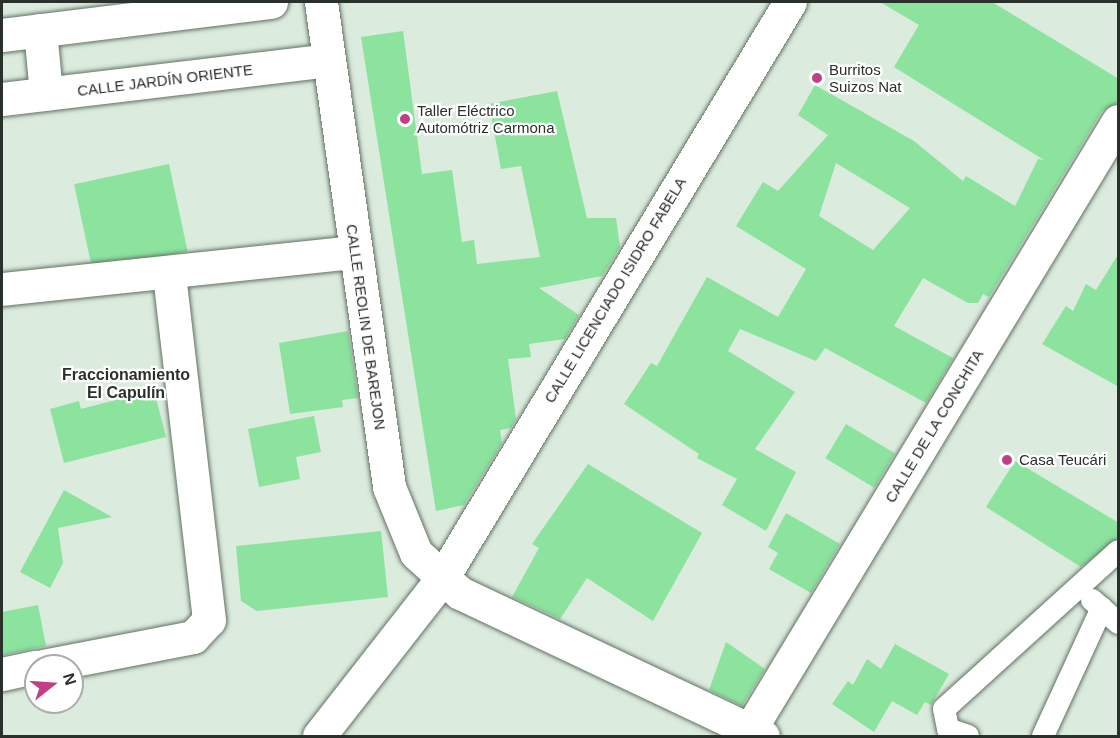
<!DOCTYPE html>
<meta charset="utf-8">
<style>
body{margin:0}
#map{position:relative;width:1120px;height:738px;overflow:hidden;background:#dbebdd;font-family:Arial,sans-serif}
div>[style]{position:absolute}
.building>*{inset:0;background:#8be39e;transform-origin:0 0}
.roads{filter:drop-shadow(0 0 2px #637165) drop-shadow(0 0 2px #637165)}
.service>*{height:22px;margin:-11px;padding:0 11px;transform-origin:11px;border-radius:11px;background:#fff}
.minor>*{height:33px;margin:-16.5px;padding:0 16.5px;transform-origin:16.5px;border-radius:16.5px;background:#fff}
.tertiary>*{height:33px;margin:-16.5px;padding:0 16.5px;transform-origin:16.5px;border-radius:16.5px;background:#fff}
.secondary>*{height:33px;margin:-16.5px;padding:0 16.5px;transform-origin:16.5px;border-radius:16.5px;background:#fff}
.dots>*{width:16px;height:16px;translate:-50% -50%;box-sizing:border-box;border:3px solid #fff;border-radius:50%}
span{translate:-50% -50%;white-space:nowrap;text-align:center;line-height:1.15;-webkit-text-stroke:4.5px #fff;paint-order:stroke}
.poi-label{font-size:15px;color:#2a302b}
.left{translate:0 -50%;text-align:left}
.street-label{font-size:15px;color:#2a302b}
.neighbourhood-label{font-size:16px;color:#2a302b;font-weight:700}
.frame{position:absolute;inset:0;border:3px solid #2a302b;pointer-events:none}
.north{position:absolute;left:24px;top:654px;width:60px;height:60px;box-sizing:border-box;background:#fff;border:2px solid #aaacaa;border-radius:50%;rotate:73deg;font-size:16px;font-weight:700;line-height:24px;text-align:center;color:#2a302b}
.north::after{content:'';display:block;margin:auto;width:21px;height:27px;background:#c23f86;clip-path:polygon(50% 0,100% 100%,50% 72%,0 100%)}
</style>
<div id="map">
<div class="building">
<div style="clip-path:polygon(evenodd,880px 2px,992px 2px,1119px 79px,1119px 102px,1102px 111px,989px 297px,983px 294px,978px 303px,968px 303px,923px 278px,894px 326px,953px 358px,926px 403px,825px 348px,816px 361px,740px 329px,728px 351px,795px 392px,755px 449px,796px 472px,766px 531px,722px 505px,737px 479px,697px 458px,699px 454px,624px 404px,651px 363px,657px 366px,707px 277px,778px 317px,806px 269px,736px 226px,763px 182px,778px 191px,828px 135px,798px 115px,815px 85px,914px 141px,963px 181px,966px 176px,1015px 206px,1038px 159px,1044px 160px,894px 67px,919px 25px,880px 2px,836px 163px,910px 208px,873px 250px,819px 216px,836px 163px)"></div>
<div style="clip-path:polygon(403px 31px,422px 174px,452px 170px,462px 242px,474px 240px,477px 264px,540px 257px,521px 166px,501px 169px,489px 104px,557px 91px,587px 218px,616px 218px,620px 247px,602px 276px,539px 288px,579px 315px,565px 339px,529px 344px,531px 357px,508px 359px,516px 419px,511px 428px,500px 430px,502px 443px,464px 505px,436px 511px,361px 37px)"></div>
<div style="left:169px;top:164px;width:89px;height:97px;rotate:78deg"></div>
<div style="clip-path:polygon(1119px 253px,1119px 387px,1042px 344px,1066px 306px,1073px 311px,1086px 284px,1096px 290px)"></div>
<div style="clip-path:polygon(348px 331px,358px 398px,342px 400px,343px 407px,290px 414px,279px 343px)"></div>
<div style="clip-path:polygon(154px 390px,166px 437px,64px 463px,50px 409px,79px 401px,81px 409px)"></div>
<div style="clip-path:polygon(314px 416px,321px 452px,296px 457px,300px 479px,259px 487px,248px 429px)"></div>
<div style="left:846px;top:424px;width:57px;height:40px;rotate:31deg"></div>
<div style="clip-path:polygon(1015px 461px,1119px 523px,1119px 538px,1081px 567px,986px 507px)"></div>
<div style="clip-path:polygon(588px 464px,702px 533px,653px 621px,587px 578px,560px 619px,512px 597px,539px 548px,532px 544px)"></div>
<div style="clip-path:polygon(64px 490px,112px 517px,58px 528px,63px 563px,50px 588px,20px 572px)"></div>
<div style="clip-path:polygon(786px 513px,840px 544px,811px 593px,769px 569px,778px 553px,768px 547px)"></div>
<div style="clip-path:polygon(381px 531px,388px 597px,257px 611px,241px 601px,236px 546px)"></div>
<div style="clip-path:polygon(38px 605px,46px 646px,2px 655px,2px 612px)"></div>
<div style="clip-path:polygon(726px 642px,765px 669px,742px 706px,709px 690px)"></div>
<div style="clip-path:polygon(895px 644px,949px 674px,931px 705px,925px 702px,917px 715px,892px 701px,874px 732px,832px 704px,848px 681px,853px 685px,867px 659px,881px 669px)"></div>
</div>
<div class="roads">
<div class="service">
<div style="left:1092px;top:600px;width:35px;rotate:41deg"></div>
<div style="left:968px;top:736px;width:21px;rotate:-161deg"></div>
<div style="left:948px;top:729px;width:20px;rotate:-101deg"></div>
<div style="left:944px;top:709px;width:235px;rotate:-42.2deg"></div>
<div style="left:1043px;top:736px;width:141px;rotate:-65.3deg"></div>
</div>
<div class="minor">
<div style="left:40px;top:30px;width:64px;rotate:84.6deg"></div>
<div style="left:2px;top:35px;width:271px;rotate:-7deg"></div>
<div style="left:2px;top:99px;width:329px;rotate:-6.8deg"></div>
<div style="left:2px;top:289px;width:355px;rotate:-6deg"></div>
<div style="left:43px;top:666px;width:153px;rotate:-10.9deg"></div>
<div style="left:193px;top:637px;width:23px;rotate:-47deg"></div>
<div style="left:209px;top:620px;width:349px;rotate:-96.6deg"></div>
<div style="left:2px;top:674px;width:35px;rotate:-12deg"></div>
<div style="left:749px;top:731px;width:713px;rotate:-58.83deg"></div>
<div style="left:319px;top:736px;width:198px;rotate:-52deg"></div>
</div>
<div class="tertiary">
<div style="left:441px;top:580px;width:675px;rotate:-58.88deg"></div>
</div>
<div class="secondary">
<div style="left:321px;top:2px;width:490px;rotate:82deg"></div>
<div style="left:389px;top:487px;width:71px;rotate:67.8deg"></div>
<div style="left:416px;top:553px;width:59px;rotate:42.3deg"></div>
<div style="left:460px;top:593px;width:335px;rotate:25.3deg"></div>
</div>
</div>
<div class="dots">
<div style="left:817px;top:78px;background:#c23f86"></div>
<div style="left:405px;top:119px;background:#c23f86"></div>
<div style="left:1007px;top:460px;background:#c23f86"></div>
</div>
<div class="poi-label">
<span class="left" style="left:829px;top:78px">Burritos<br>Suizos Nat</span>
<span class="left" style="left:417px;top:119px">Taller Eléctrico<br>Automótriz Carmona</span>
<span class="left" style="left:1019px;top:460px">Casa Teucári</span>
</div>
<div class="street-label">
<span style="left:165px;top:80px;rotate:-7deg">CALLE JARDÍN ORIENTE</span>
<span style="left:615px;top:290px;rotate:-59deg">CALLE LICENCIADO ISIDRO FABELA</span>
<span style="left:366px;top:327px;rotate:82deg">CALLE REOLIN DE BAREJON</span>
<span style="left:934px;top:426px;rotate:-59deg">CALLE DE LA CONCHITA</span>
</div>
<div class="neighbourhood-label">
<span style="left:126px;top:384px">Fraccionamiento<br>El Capulín</span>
</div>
<div class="frame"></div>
<div class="north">N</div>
</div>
